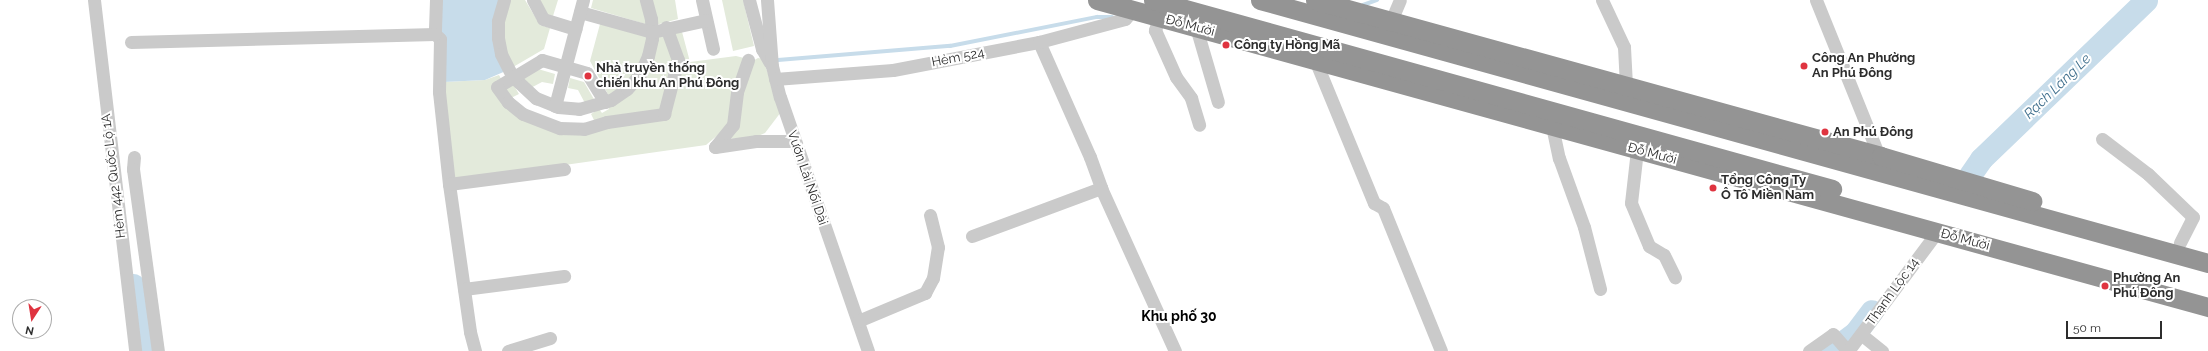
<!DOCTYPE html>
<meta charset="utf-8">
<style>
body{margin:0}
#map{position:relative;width:2208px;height:351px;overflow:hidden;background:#fff;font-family:Raleway,sans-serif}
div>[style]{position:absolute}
.green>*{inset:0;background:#e3eadb}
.water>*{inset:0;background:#c7dcea}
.stream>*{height:4px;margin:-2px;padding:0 2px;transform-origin:2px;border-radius:2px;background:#c7dcea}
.river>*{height:23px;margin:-11.5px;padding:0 11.5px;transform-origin:11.5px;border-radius:11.5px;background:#c7dcea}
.minor>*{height:13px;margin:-6.5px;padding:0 6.5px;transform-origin:6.5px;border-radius:6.5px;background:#cacaca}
.highway>*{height:19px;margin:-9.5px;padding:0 9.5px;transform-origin:9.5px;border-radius:9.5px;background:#949494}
.dots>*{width:11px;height:11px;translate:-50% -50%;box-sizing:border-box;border:2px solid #fff;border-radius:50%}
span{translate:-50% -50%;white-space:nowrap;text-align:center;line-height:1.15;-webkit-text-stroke:4px #fff;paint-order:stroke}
.street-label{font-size:13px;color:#2d2d2d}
.poi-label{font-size:13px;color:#2d2d2d;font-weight:700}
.left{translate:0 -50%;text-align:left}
.water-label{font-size:14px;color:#3e6e8c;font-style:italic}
.neighbourhood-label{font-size:14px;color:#000;font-weight:700}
.north{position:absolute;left:12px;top:299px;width:40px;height:40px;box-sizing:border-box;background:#fff;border:1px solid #ababab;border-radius:50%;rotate:192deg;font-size:11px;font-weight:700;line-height:16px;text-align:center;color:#2d2d2d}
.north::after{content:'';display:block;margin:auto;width:14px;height:18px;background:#df3440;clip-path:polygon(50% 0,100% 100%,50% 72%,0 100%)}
.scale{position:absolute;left:2066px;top:321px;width:96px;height:18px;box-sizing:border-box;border:2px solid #2d2d2d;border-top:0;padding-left:5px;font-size:12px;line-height:14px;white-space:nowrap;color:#2d2d2d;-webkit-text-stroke:3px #fff;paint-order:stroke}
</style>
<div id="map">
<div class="green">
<div style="clip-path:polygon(504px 0,525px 0,540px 25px,550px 28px,544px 49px,508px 70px,500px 13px)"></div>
<div style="clip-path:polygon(540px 0,558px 0,553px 16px,547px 14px)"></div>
<div style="clip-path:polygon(593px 0,675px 0,678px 19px,652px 26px,591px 8px)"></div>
<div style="clip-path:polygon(722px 0,743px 0,754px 46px,733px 51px)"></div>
<div style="clip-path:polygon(600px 24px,681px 28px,690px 62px,736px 56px,744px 58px,732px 123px,706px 145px,452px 181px,444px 82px,485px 80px,499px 75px,506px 88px,513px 84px,519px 94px,507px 100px,541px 123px,596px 124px,591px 114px,599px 109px,602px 113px,609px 109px,605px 102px,610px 98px,590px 61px)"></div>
<div style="clip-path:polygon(758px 58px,763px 59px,781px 112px,765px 133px,753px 138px,725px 139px,751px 62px)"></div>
<div style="clip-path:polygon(538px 69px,555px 74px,553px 84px,542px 82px,527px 90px,521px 80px)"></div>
<div style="clip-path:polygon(570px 78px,584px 82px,595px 101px,587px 107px,578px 90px,568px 88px)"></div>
</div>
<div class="water">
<div style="clip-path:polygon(440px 0,504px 0,500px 13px,508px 70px,485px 80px,444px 82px,439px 26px)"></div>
</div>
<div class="stream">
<div style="left:1363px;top:5px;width:15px;rotate:-20deg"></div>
<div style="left:778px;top:60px;width:173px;rotate:-4.7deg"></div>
<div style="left:950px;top:46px;width:150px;rotate:-11.2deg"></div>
<div style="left:1097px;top:17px;width:15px"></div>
</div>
<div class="river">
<div style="left:1970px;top:175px;width:19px;rotate:-55deg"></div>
<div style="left:1981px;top:159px;width:229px;rotate:-43.9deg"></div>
<div style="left:133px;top:285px;width:67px;rotate:82.2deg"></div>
<div style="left:1831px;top:351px;width:31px;rotate:-37deg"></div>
<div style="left:1856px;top:332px;width:26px;rotate:-53deg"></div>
</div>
<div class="minor">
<div style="left:94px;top:0;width:353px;rotate:83.3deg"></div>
<div style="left:436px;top:0;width:34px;rotate:92deg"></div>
<div style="left:435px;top:34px;width:7px;rotate:45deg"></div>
<div style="left:440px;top:39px;width:53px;rotate:91.1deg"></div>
<div style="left:439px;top:92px;width:93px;rotate:83.8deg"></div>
<div style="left:449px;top:184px;width:149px;rotate:81.9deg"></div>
<div style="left:470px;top:332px;width:20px;rotate:75deg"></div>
<div style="left:504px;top:0;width:22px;rotate:106deg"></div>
<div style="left:498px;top:21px;width:17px;rotate:90deg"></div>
<div style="left:498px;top:38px;width:16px;rotate:79deg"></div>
<div style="left:501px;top:54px;width:25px;rotate:63deg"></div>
<div style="left:512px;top:76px;width:33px;rotate:43deg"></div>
<div style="left:536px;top:98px;width:24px;rotate:22deg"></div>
<div style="left:558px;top:107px;width:21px;rotate:5deg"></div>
<div style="left:579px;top:109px;width:33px;rotate:-16deg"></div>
<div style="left:611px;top:100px;width:19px;rotate:-35deg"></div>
<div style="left:627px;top:89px;width:20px;rotate:-49deg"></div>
<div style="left:640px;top:74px;width:20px;rotate:-66deg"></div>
<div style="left:648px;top:56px;width:18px;rotate:-77deg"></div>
<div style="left:652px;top:38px;width:19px;rotate:-93deg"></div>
<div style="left:651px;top:19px;width:20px;rotate:-105deg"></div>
<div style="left:533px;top:0;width:21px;rotate:62deg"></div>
<div style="left:543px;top:19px;width:34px;rotate:17deg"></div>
<div style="left:702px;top:0;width:50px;rotate:77.3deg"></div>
<div style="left:749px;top:0;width:51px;rotate:75.1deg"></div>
<div style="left:762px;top:49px;width:16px;rotate:60deg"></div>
<div style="left:767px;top:0;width:66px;rotate:85.7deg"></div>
<div style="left:772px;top:66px;width:32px;rotate:76deg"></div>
<div style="left:780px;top:97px;width:269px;rotate:70.9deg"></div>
<div style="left:1602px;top:0;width:52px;rotate:64.9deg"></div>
<div style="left:1624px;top:47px;width:39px;rotate:87deg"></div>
<div style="left:1816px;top:0;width:174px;rotate:68deg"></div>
<div style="left:580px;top:12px;width:75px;rotate:15.5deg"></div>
<div style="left:652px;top:32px;width:55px;rotate:-12.5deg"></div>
<div style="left:1159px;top:17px;width:14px;rotate:107deg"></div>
<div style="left:1155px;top:30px;width:51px;rotate:65.9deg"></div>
<div style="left:1176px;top:77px;width:26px;rotate:54deg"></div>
<div style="left:1191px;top:98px;width:28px;rotate:73deg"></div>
<div style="left:1196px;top:27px;width:78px;rotate:73.7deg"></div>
<div style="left:1388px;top:28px;width:30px;rotate:-67deg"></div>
<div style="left:131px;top:42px;width:304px;rotate:-1.5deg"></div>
<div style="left:1039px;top:42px;width:126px;rotate:66.1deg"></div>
<div style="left:1090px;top:157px;width:33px;rotate:70deg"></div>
<div style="left:1101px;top:188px;width:179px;rotate:65.6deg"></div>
<div style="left:1313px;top:55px;width:160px;rotate:67.6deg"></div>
<div style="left:1374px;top:203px;width:10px;rotate:29deg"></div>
<div style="left:1383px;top:208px;width:154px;rotate:67.9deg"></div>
<div style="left:775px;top:79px;width:118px;rotate:-4.4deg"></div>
<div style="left:893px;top:70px;width:149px;rotate:-10.9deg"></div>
<div style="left:1039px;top:42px;width:89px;rotate:-15deg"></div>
<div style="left:1125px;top:19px;width:12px;rotate:-48deg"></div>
<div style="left:605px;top:102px;width:34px;rotate:-122deg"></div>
<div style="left:587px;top:73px;width:47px;rotate:-163.9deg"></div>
<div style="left:542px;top:60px;width:52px;rotate:149deg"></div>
<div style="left:497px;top:87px;width:19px;rotate:54deg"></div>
<div style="left:508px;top:102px;width:19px;rotate:39deg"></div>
<div style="left:523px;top:114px;width:40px;rotate:21deg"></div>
<div style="left:560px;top:128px;width:24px;rotate:2deg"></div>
<div style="left:584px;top:129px;width:24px;rotate:-17deg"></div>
<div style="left:607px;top:122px;width:58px;rotate:-8deg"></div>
<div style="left:664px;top:114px;width:56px;rotate:-75.5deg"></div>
<div style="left:678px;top:60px;width:35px;rotate:-110deg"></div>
<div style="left:555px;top:106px;width:110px;rotate:-75.2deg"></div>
<div style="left:1552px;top:126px;width:33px;rotate:78deg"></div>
<div style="left:1559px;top:158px;width:73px;rotate:70.1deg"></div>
<div style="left:1584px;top:227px;width:64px;rotate:75.5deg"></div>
<div style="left:2102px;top:139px;width:58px;rotate:37.3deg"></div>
<div style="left:2148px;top:174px;width:62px;rotate:43.7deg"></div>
<div style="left:2193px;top:217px;width:29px;rotate:117deg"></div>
<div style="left:715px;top:147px;width:28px;rotate:-51deg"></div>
<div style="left:733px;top:125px;width:33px;rotate:-83deg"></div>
<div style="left:737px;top:92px;width:34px;rotate:-71deg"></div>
<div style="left:715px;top:147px;width:41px;rotate:-8.3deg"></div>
<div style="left:756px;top:141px;width:38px"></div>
<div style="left:1637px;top:150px;width:53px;rotate:96.5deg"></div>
<div style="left:1631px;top:203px;width:47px;rotate:67.3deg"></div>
<div style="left:1649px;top:246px;width:17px;rotate:31deg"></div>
<div style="left:1664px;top:255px;width:25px;rotate:64deg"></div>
<div style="left:134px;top:157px;width:12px;rotate:95deg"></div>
<div style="left:133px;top:169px;width:184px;rotate:82.2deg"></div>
<div style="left:449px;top:184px;width:116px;rotate:-7.4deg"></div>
<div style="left:972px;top:236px;width:138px;rotate:-20.4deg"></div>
<div style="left:464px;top:289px;width:101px;rotate:-7.4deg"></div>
<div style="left:858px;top:321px;width:73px;rotate:-22.7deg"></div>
<div style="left:925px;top:293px;width:17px;rotate:-62deg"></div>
<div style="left:933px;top:278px;width:31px;rotate:-81deg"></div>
<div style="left:938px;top:247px;width:33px;rotate:-104deg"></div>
<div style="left:1862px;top:335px;width:26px;rotate:39deg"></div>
<div style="left:508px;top:351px;width:44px;rotate:-17.2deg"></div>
<div style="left:1809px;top:351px;width:29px;rotate:-35deg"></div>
<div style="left:1833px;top:334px;width:23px;rotate:49deg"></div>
<div style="left:1848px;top:351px;width:149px;rotate:-53.2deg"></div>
</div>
<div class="highway">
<div style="left:1097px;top:0;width:1153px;rotate:15.45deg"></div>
<div style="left:1153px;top:0;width:705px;rotate:15.55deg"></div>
<div style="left:1260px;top:0;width:984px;rotate:15.51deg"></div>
<div style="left:1315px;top:0;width:587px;rotate:15.41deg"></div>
<div style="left:1881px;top:156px;width:158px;rotate:16.6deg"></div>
</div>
<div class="dots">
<div style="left:1226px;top:45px;background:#df3440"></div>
<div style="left:1804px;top:66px;background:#df3440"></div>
<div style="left:588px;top:76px;background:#df3440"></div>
<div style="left:1825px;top:132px;background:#df3440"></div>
<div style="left:1713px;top:188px;background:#df3440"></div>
<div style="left:2105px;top:286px;background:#df3440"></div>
</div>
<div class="street-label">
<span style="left:1190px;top:26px;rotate:15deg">Đỗ Mười</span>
<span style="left:958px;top:58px;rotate:-11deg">Hẻm 524</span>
<span style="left:1652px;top:154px;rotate:15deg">Đỗ Mười</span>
<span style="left:114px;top:176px;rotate:-97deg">Hẻm 442 Quốc Lộ 1A</span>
<span style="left:807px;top:178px;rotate:71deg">Vườn Lài Nối Dài</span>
<span style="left:1965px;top:240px;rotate:15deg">Đỗ Mười</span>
<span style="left:1893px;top:292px;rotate:-54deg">Thạnh Lộc 14</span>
</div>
<div class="poi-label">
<span class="left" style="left:1234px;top:45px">Công ty Hồng Mã</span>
<span class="left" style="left:1812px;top:66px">Công An Phường<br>An Phú Đông</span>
<span class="left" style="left:596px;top:76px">Nhà truyền thống<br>chiến khu An Phú Đông</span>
<span class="left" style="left:1833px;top:132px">An Phú Đông</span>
<span class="left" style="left:1721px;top:188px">Tổng Công Ty<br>Ô Tô Miền Nam</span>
<span class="left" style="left:2113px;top:286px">Phường An<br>Phú Đông</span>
</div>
<div class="water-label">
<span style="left:2057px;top:86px;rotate:-44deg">Rạch Láng Le</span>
</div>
<div class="neighbourhood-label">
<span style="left:1179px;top:316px">Khu phố 30</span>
</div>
<div class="north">N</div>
<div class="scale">50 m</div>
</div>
